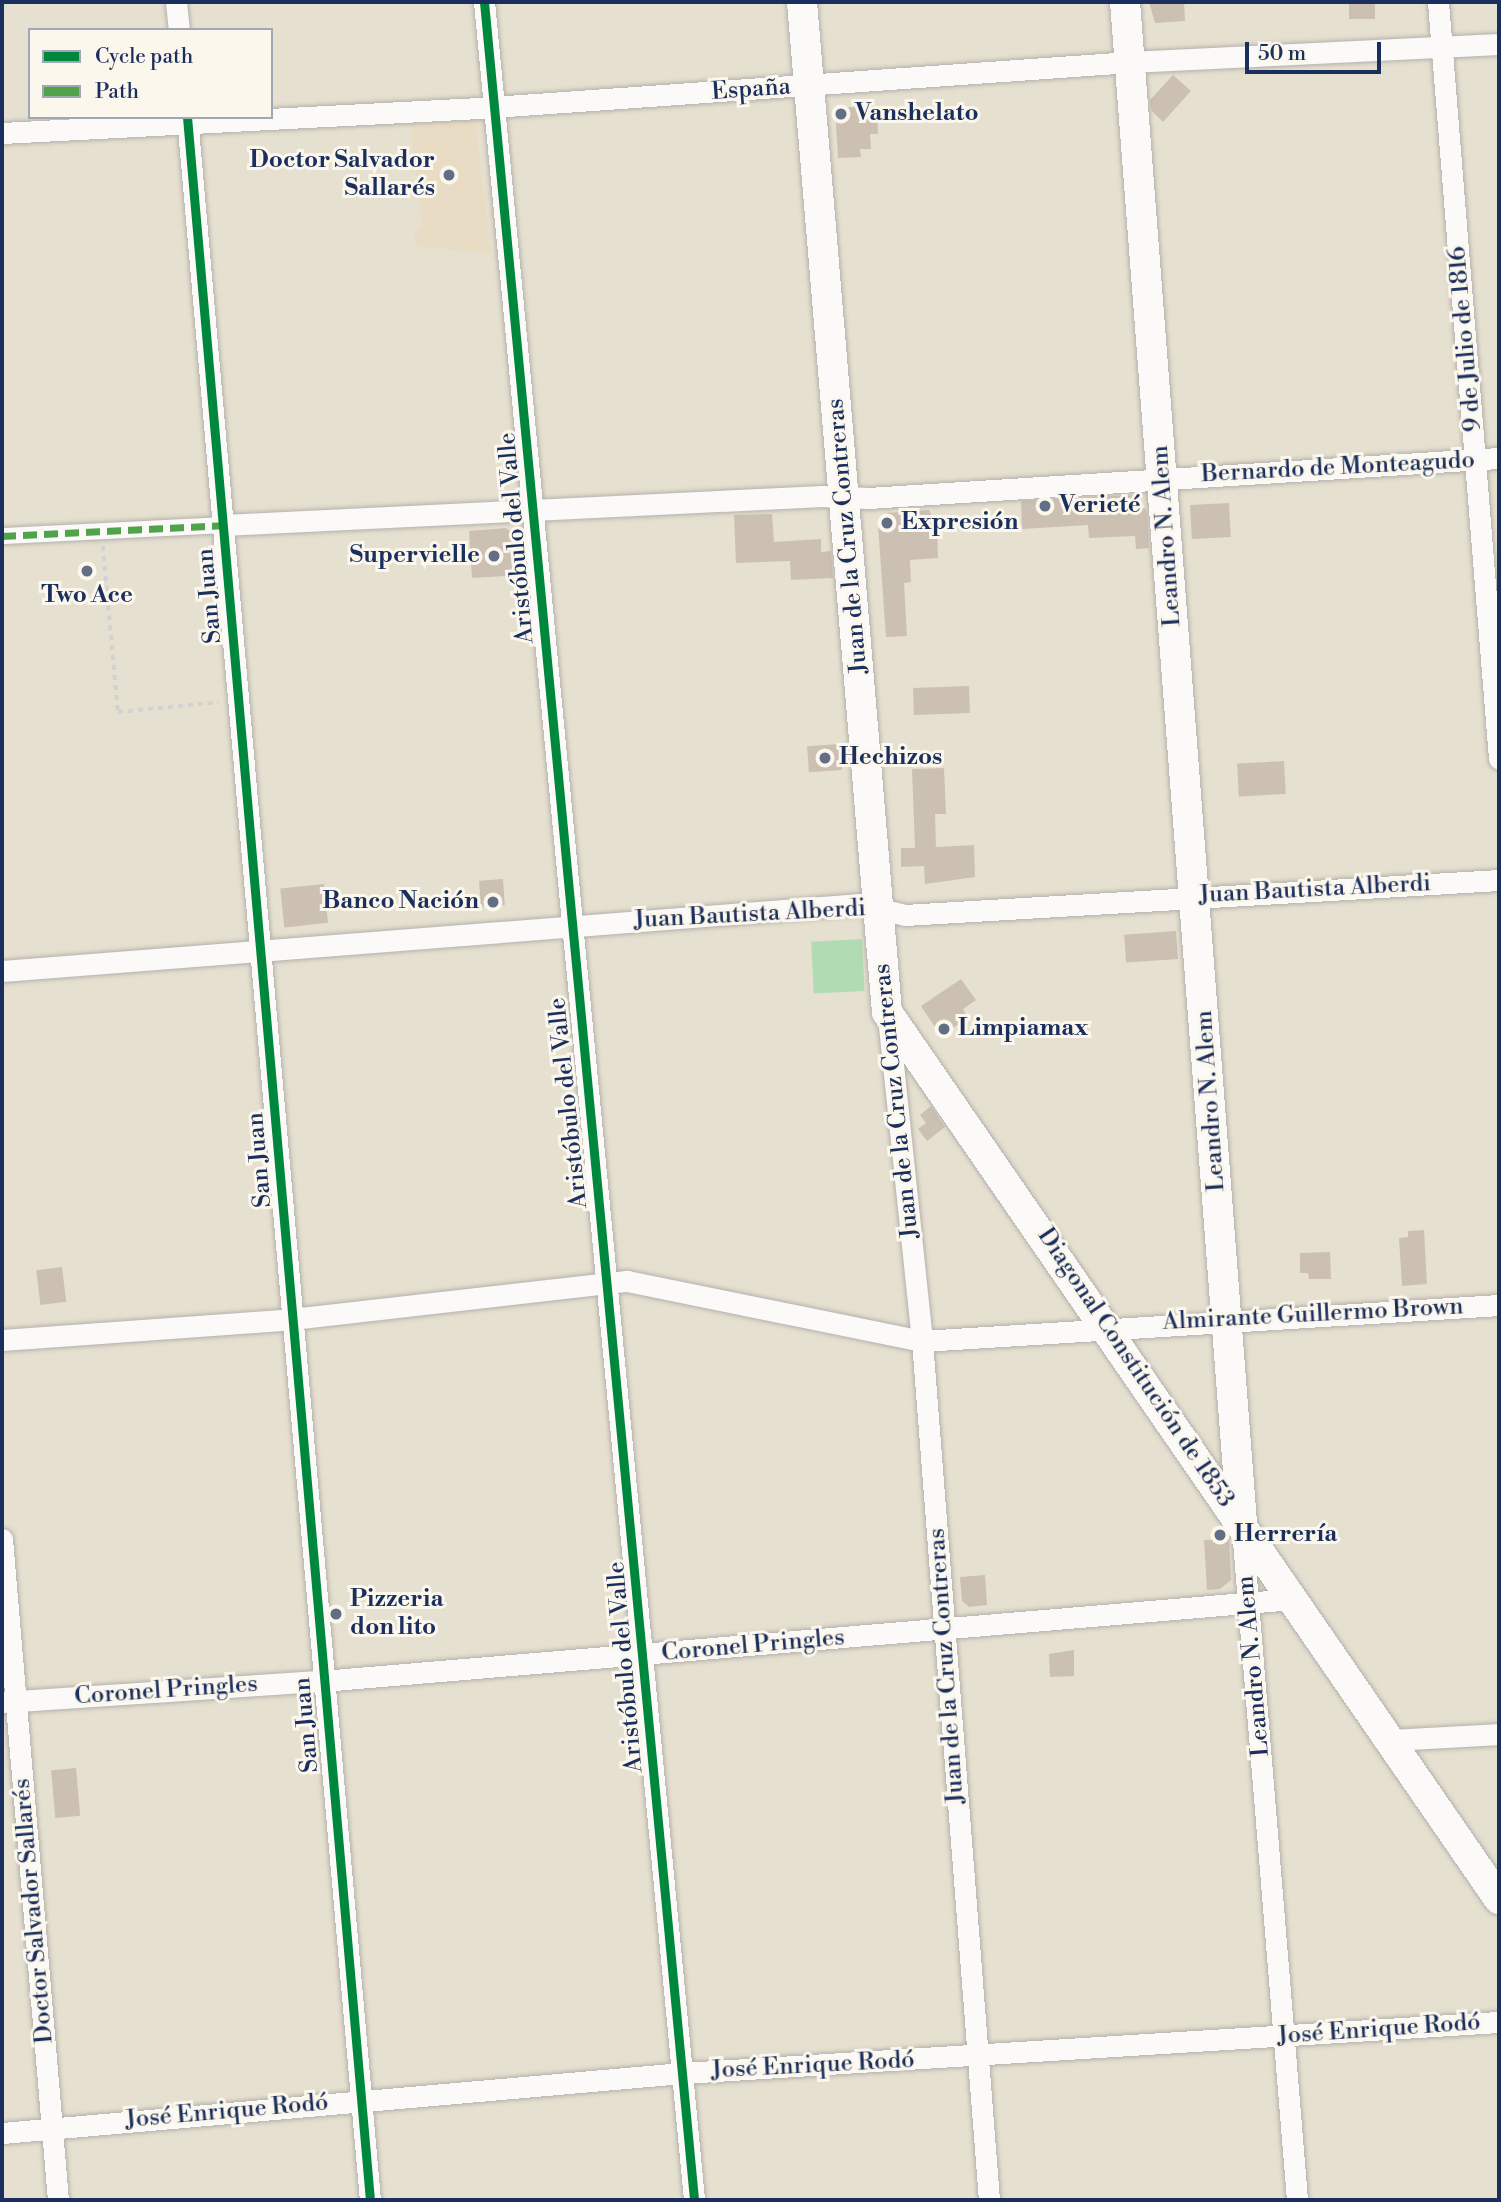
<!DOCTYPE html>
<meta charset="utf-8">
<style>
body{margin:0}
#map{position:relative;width:1501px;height:2202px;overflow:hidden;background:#e6e0d0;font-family:"Libre Bodoni",serif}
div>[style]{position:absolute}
.built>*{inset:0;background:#e9dcc4}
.green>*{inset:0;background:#b1dcb3;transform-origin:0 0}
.building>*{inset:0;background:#ccc0b3;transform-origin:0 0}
.path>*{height:3.5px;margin-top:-1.75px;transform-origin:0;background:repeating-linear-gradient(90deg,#d3d2d1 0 5px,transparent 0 10px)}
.roads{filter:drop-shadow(0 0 2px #b3b1ac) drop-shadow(0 0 2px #b3b1ac)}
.pedestrian>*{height:16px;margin:-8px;padding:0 8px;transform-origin:8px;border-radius:8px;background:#fbfaf8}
.minor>*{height:21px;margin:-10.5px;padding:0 10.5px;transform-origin:10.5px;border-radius:10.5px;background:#fbfaf8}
.secondary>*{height:30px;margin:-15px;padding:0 15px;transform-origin:15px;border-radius:15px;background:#fbfaf8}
.quiet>*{height:7px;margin-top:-3.5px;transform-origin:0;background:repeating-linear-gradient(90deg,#4fa44a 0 14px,transparent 0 21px)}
.cycleway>*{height:9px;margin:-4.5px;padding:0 4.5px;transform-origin:4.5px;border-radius:4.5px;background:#00873e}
.dots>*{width:19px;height:19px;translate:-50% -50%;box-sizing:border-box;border:4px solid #fbf7ec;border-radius:50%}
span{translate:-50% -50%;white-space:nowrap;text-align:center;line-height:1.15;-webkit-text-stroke:6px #fbf7ec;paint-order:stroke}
.street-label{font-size:24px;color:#1b2f5e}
.poi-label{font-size:24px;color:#1b2f5e;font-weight:700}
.left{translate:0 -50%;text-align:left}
.right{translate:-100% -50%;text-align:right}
.frame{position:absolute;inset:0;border:4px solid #1b2f5e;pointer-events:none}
.legend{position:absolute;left:28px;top:28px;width:245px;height:91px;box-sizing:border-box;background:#fbf7ec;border:2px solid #a1a7b3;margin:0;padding:9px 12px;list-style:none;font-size:21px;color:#1b2f5e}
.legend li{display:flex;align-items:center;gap:14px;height:35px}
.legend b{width:35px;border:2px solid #a1a7b3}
.scale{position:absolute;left:1245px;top:42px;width:136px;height:32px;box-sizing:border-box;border:4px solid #1b2f5e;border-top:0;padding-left:9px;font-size:21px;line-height:24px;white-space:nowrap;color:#1b2f5e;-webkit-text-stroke:5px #fbf7ec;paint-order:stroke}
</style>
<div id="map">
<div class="built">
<div style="clip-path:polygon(475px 119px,491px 254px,416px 246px,414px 231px,422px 229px,410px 121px)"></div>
</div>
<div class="green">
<div style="left:862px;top:939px;width:52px;height:51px;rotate:87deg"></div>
</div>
<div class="building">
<div style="clip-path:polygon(1149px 2px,1184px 2px,1185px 21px,1155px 23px)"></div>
<div style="left:1349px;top:2px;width:26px;height:17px"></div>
<div style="clip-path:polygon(1173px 75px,1191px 91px,1163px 122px,1151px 110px,1150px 100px)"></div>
<div style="clip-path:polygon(877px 106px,878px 134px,870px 134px,871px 149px,860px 149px,861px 157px,838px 158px,835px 108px)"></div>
<div style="clip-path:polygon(1134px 495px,1135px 508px,1145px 508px,1147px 514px,1149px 548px,1136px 549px,1135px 536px,1089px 538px,1088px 525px,1022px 529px,1021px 501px)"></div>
<div style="left:1229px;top:503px;width:34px;height:39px;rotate:87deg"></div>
<div style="clip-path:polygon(929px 510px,937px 527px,938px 558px,910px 560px,911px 582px,904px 583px,907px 636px,886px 637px,878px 525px,886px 513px)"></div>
<div style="clip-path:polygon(772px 514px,774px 542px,821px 539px,821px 552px,831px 551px,833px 578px,791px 580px,790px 561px,736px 563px,734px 515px)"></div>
<div style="clip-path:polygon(506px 528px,517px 537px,520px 575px,472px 578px,469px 531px)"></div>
<div style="left:969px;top:686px;width:27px;height:56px;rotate:88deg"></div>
<div style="left:840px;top:744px;width:26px;height:33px;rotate:86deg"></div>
<div style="left:1284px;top:761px;width:33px;height:47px;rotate:87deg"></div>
<div style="clip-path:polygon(944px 768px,946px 814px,935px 814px,936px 847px,974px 845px,975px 877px,925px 884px,924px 866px,901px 867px,901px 848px,915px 848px,912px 769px)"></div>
<div style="left:503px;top:879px;width:26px;height:24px;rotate:86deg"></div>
<div style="left:324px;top:884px;width:39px;height:44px;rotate:84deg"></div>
<div style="left:1176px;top:931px;width:28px;height:52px;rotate:86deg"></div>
<div style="clip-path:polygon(961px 979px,976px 1000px,963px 1009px,968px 1018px,941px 1036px,921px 1006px)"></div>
<div style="clip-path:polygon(931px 1106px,945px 1127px,927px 1141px,918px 1129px,926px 1123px,920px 1115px)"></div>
<div style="clip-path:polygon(1424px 1230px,1427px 1284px,1402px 1286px,1399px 1238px,1408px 1237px,1408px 1231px)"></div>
<div style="clip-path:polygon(1330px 1252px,1331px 1279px,1309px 1279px,1308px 1273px,1300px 1273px,1300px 1253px)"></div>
<div style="left:62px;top:1267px;width:35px;height:26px;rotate:83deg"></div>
<div style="clip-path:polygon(1211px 1531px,1224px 1531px,1229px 1538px,1231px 1580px,1220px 1589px,1207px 1590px,1204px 1540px,1212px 1540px)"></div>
<div style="clip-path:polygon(985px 1575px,987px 1605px,969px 1607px,962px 1601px,960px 1577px)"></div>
<div style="clip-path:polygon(1074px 1650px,1074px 1676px,1050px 1677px,1049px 1654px)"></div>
<div style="left:76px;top:1768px;width:48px;height:25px;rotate:85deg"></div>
</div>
<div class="path">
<div style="left:103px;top:546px;width:167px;rotate:84.8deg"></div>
<div style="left:118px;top:712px;width:101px;rotate:-5.7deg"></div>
</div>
<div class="roads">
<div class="pedestrian">
<div style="left:2px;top:536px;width:221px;rotate:-2.8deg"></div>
</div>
<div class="minor">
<div style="left:176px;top:2px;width:28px;rotate:84deg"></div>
<div style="left:484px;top:2px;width:2208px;rotate:84.54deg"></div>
<div style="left:1438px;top:2px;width:759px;rotate:85.39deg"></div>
<div style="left:187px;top:117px;width:2091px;rotate:84.98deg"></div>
<div style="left:2px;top:133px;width:492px;rotate:-3deg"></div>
<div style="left:493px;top:107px;width:639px;rotate:-4.04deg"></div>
<div style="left:1130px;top:62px;width:369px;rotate:-2.8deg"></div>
<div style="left:223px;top:525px;width:600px;rotate:-2.77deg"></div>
<div style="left:822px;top:496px;width:46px;rotate:2.5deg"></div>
<div style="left:868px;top:498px;width:632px;rotate:-3.63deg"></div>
<div style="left:2px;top:971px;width:861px;rotate:-4.47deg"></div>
<div style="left:860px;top:904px;width:46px;rotate:13.7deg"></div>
<div style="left:905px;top:915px;width:595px;rotate:-3.37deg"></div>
<div style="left:888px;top:1017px;width:326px;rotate:84deg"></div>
<div style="left:922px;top:1341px;width:862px;rotate:85.54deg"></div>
<div style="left:2px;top:1340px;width:291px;rotate:-4.1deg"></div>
<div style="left:292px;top:1319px;width:337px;rotate:-6.5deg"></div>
<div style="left:627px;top:1281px;width:301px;rotate:11.5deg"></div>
<div style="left:922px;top:1341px;width:578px;rotate:-3.57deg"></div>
<div style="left:1242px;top:1529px;width:673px;rotate:85.31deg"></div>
<div style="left:2px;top:1539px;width:663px;rotate:85.16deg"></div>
<div style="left:2px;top:1702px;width:321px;rotate:-3.8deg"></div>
<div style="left:322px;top:1681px;width:974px;rotate:-4.83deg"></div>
<div style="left:1392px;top:1740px;width:107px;rotate:-3.2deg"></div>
<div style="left:2px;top:2133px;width:684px;rotate:-5.04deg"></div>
<div style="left:683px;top:2073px;width:818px;rotate:-3.58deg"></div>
</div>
<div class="secondary">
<div style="left:802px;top:2px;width:1014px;rotate:85.19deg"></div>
<div style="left:887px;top:1012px;width:1078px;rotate:55.4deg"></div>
<div style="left:1125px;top:2px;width:1526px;rotate:85.6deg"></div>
</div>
</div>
<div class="quiet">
<div style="left:2px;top:536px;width:221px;rotate:-2.8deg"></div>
</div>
<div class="cycleway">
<div style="left:484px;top:2px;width:2208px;rotate:84.54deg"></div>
<div style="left:187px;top:117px;width:2091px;rotate:84.98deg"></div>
</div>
<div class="dots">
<div style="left:841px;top:114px;background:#626d86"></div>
<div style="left:449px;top:175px;background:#626d86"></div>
<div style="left:1045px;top:506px;background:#626d86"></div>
<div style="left:887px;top:523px;background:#626d86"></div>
<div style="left:494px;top:556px;background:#626d86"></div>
<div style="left:87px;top:571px;background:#626d86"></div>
<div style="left:825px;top:758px;background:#626d86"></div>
<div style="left:493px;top:902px;background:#626d86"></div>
<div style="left:944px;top:1029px;background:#626d86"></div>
<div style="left:1220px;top:1535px;background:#626d86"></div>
<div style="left:336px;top:1614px;background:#626d86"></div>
</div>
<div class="street-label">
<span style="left:751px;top:90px;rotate:-4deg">España</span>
<span style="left:1466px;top:339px;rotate:-95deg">9 de Julio de 1816</span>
<span style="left:1338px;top:468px;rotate:-3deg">Bernardo de Monteagudo</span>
<span style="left:848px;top:536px;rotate:-95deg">Juan de la Cruz Contreras</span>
<span style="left:1167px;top:536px;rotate:-94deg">Leandro N. Alem</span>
<span style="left:517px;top:538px;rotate:-95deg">Aristóbulo del Valle</span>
<span style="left:210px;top:596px;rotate:-95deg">San Juan</span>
<span style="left:1315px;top:890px;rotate:-3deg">Juan Bautista Alberdi</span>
<span style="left:750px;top:915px;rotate:-3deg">Juan Bautista Alberdi</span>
<span style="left:897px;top:1101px;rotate:-96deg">Juan de la Cruz Contreras</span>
<span style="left:1211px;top:1101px;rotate:-94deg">Leandro N. Alem</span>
<span style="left:569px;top:1103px;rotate:-96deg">Aristóbulo del Valle</span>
<span style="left:260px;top:1160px;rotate:-95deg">San Juan</span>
<span style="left:1313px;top:1315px;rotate:-3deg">Almirante Guillermo Brown</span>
<span style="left:1135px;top:1368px;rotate:56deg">Diagonal Constitución de 1853</span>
<span style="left:753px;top:1646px;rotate:-5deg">Coronel Pringles</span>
<span style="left:947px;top:1666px;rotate:-94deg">Juan de la Cruz Contreras</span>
<span style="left:1254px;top:1666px;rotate:-95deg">Leandro N. Alem</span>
<span style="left:626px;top:1667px;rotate:-95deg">Aristóbulo del Valle</span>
<span style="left:166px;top:1691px;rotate:-4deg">Coronel Pringles</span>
<span style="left:307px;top:1725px;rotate:-95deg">San Juan</span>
<span style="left:34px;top:1911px;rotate:-95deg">Doctor Salvador Sallarés</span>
<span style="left:1379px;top:2030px;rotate:-4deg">José Enrique Rodó</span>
<span style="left:813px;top:2066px;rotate:-3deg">José Enrique Rodó</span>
<span style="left:227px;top:2112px;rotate:-5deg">José Enrique Rodó</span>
</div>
<div class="poi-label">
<span class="left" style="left:855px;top:114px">Vanshelato</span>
<span class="right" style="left:435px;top:175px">Doctor Salvador<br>Sallarés</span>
<span class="left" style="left:1059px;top:506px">Verieté</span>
<span class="left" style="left:901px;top:523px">Expresión</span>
<span class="right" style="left:480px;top:556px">Supervielle</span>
<span style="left:87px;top:596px">Two Ace</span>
<span class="left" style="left:839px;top:758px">Hechizos</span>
<span class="right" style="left:479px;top:902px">Banco Nación</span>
<span class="left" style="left:958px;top:1029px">Limpiamax</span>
<span class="left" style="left:1234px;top:1535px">Herrería</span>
<span class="left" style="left:350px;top:1614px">Pizzeria<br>don lito</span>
</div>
<div class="frame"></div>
<ul class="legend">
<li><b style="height:9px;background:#00873e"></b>Cycle path</li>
<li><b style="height:9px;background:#4fa44a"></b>Path</li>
</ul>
<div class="scale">50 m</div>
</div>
